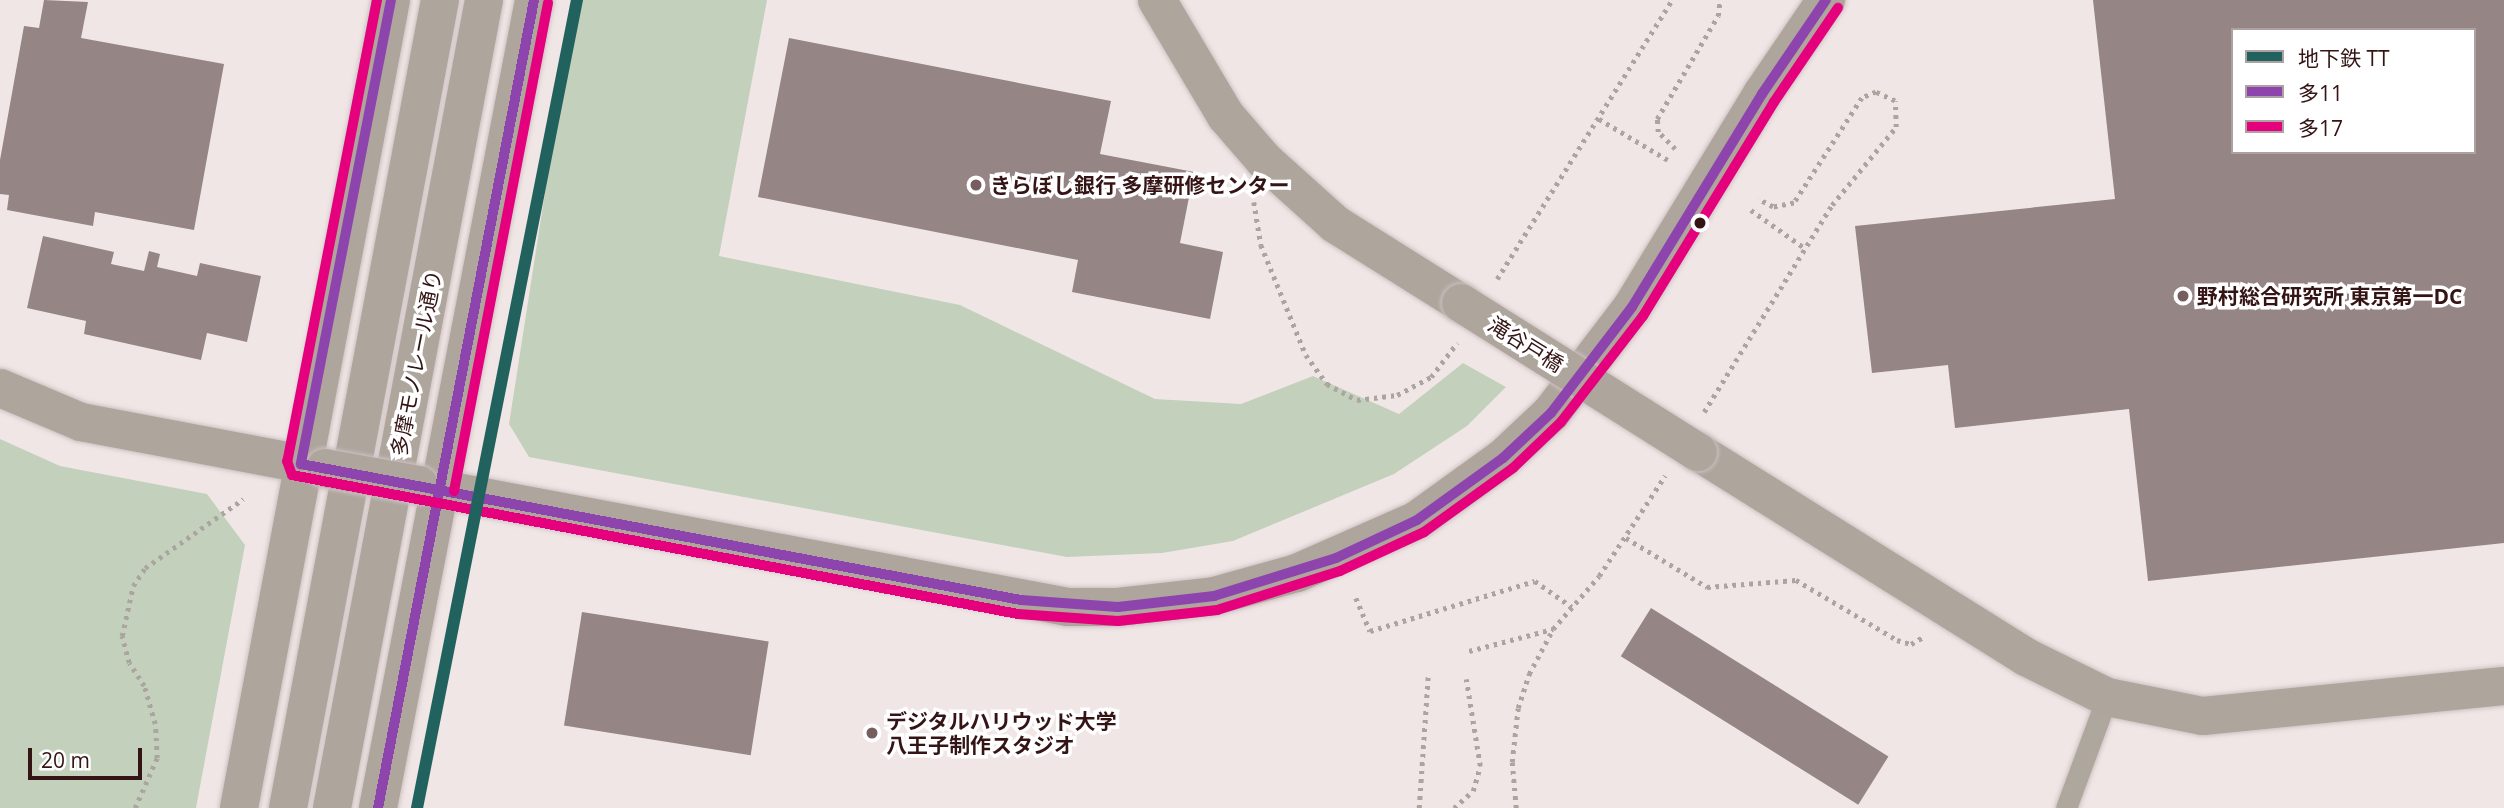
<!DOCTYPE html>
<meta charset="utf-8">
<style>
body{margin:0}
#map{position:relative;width:2504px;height:808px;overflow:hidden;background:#f1e6e6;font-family:"Open Sans","Noto Sans JP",sans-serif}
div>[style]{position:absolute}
.green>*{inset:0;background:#c3d1bc}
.building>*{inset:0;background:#958585;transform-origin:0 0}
.path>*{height:4.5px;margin-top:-2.25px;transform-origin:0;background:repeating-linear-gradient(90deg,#aca59f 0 3.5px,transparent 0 8.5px)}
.roads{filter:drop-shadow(0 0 2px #cec1c1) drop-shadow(0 0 2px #cec1c1)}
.lane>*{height:21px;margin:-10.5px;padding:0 10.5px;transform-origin:10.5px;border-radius:10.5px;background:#aea79e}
.secondary>*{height:38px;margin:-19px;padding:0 19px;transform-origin:19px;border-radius:19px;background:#aea59d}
.bridges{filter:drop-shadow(0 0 2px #cec1c1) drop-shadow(0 0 2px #cec1c1)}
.secondary-bridge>*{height:38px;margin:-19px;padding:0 19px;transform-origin:19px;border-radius:19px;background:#aea59d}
.bus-1>*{height:10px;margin:-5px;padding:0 5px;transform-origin:5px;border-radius:5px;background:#8e44ad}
.bus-2>*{height:10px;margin:-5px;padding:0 5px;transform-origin:5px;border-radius:5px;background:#e5007d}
.metro-1>*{height:12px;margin:-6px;padding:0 6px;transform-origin:6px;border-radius:6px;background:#22625e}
.dots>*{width:19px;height:19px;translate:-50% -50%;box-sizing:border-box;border:4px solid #fff;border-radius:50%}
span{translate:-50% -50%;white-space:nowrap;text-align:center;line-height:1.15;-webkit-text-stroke:7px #fff;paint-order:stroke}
.poi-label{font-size:21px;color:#341414;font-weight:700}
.left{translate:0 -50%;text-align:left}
.street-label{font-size:21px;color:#341414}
.legend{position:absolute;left:2231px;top:28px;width:245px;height:126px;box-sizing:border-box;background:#fff;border:2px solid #aea1a1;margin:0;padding:9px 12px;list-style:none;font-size:21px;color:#341414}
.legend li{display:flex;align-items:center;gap:14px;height:35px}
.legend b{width:35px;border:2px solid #aea1a1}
.scale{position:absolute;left:28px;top:748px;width:114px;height:32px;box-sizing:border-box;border:4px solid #341414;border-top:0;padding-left:9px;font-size:21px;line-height:24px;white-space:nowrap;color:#341414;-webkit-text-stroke:5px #fff;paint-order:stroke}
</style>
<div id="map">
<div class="green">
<div style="clip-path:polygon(575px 0,767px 0,719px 256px,960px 305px,1155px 399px,1241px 404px,1313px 376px,1399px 414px,1463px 363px,1506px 387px,1467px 426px,1394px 474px,1233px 541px,1162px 553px,1067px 557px,529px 457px,509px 424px)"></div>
<div style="clip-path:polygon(0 439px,60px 466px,207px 494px,245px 545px,196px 808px,0 808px)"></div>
</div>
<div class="building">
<div style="clip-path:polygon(44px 0,88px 2px,81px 38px,224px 64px,194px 230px,95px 212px,93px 226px,7px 210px,9px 195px,0 194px,0 160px,24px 26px,39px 28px)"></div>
<div style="clip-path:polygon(evenodd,2093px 0,2504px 0,2504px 543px,2148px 581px,2129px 409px,1955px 428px,1948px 365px,1872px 373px,1855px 226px,2115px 199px,2093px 0,2233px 30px,2474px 30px,2474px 152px,2233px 152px,2233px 30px)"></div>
<div style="clip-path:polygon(789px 38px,1111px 101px,1100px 154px,1194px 172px,1180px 243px,1223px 252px,1210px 319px,1072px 292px,1078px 260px,758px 197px)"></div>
<div style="clip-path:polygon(43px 236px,114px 252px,111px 264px,144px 271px,149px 251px,160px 254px,157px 267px,197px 276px,200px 263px,261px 276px,247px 342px,207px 333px,201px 360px,84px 334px,86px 321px,27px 308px)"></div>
<div style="left:1651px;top:608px;width:280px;height:57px;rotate:32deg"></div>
<div style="left:582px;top:612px;width:189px;height:115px;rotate:9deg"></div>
</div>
<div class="path">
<div style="left:1599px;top:119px;width:80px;rotate:30.7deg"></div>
<div style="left:1675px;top:149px;width:24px;rotate:-135deg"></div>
<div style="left:1658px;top:132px;width:13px;rotate:-94deg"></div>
<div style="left:1657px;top:119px;width:120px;rotate:-59.4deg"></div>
<div style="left:1718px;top:16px;width:16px;rotate:-83deg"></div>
<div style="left:1254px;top:202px;width:44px;rotate:80.8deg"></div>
<div style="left:1261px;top:245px;width:119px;rotate:67.8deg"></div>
<div style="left:1306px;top:355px;width:36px;rotate:54deg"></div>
<div style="left:1327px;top:384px;width:34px;rotate:28deg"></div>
<div style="left:1357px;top:400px;width:40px;rotate:-7.1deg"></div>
<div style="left:1397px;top:395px;width:38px;rotate:-28deg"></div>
<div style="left:1431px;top:377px;width:43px;rotate:-52.6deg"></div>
<div style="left:1751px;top:210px;width:67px;rotate:35.3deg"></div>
<div style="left:1497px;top:279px;width:329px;rotate:-57.9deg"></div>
<div style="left:1704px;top:412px;width:243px;rotate:-58.3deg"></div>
<div style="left:1832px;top:205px;width:101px;rotate:-50.6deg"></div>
<div style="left:1896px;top:127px;width:26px;rotate:-92deg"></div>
<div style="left:1895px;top:101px;width:21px;rotate:-155deg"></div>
<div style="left:1876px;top:92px;width:15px;rotate:157deg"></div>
<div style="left:1862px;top:98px;width:125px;rotate:122.9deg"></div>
<div style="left:1794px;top:203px;width:21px;rotate:169deg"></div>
<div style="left:1773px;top:207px;width:17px;rotate:-152deg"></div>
<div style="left:1626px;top:538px;width:95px;rotate:31.2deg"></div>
<div style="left:1707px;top:587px;width:89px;rotate:-4.5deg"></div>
<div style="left:1796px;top:580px;width:117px;rotate:30.7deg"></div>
<div style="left:1897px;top:640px;width:15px;rotate:16deg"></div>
<div style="left:1911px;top:644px;width:14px;rotate:-30deg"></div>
<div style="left:1356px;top:598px;width:36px;rotate:67deg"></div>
<div style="left:1370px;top:631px;width:172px;rotate:-16.9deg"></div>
<div style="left:1535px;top:581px;width:45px;rotate:35.1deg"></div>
<div style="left:1469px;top:651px;width:87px;rotate:-14.7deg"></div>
<div style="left:135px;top:808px;width:55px;rotate:-66.3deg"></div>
<div style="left:157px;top:758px;width:34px;rotate:-93deg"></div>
<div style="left:155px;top:724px;width:40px;rotate:-106deg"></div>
<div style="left:144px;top:686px;width:27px;rotate:-123deg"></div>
<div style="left:129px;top:663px;width:28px;rotate:-105deg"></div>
<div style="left:122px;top:636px;width:51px;rotate:-77.6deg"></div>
<div style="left:133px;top:586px;width:22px;rotate:-56deg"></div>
<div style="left:145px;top:568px;width:120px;rotate:-35.1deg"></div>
<div style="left:1419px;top:808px;width:133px;rotate:-86.1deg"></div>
<div style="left:1454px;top:808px;width:25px;rotate:-42deg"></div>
<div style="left:1473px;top:791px;width:26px;rotate:-74deg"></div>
<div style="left:1480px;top:766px;width:88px;rotate:-99.1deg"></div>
<div style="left:1516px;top:808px;width:46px;rotate:-95deg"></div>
<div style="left:1512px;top:762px;width:54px;rotate:-83.7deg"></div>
<div style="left:1518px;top:708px;width:36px;rotate:-72deg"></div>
<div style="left:1529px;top:674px;width:51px;rotate:-61.9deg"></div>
<div style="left:1553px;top:629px;width:70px;rotate:-49deg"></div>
<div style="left:1599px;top:576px;width:120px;rotate:-56.6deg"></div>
</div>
<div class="roads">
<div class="lane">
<div style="left:2066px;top:808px;width:118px;rotate:-69.7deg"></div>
</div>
<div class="secondary">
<div style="left:1157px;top:0;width:135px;rotate:59.3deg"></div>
<div style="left:1226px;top:116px;width:58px;rotate:49.2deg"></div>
<div style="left:1264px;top:160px;width:96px;rotate:42deg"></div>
<div style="left:1335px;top:224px;width:149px;rotate:32.1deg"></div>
<div style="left:0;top:388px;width:88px;rotate:22.8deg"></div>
<div style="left:81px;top:422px;width:248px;rotate:10.7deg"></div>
<div style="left:1698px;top:452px;width:387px;rotate:32deg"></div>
<div style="left:2026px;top:657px;width:90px;rotate:26.3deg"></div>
<div style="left:2107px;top:697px;width:98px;rotate:11.2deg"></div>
<div style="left:2203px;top:716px;width:302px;rotate:-5.7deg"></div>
<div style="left:419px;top:485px;width:660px;rotate:10.65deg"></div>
<div style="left:1068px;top:607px;width:50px"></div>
<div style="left:1118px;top:607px;width:97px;rotate:-6.5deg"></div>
<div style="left:1214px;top:596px;width:86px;rotate:-15.5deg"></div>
<div style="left:1297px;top:573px;width:131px;rotate:-23.8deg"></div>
<div style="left:1417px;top:520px;width:106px;rotate:-35.8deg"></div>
<div style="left:1503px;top:458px;width:66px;rotate:-43.2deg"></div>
<div style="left:1551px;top:413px;width:133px;rotate:-52.6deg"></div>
<div style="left:1632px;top:307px;width:250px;rotate:-58.6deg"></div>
<div style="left:1762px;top:94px;width:114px;rotate:-55.8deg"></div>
<div style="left:239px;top:808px;width:822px;rotate:-79.35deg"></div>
<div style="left:288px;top:808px;width:822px;rotate:-79.35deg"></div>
<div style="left:332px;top:808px;width:822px;rotate:-79.35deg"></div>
<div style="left:378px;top:808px;width:823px;rotate:-79.07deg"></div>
</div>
</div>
<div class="bridges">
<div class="secondary-bridge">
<div style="left:1461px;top:303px;width:280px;rotate:32.2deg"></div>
<div style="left:325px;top:468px;width:96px;rotate:10.3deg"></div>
</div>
</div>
<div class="bus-1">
<div style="left:391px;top:0;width:473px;rotate:101deg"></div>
<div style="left:301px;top:464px;width:733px;rotate:10.7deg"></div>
<div style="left:1021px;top:600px;width:97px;rotate:4.1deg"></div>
<div style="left:1118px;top:607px;width:97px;rotate:-6.5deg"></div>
<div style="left:1214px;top:596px;width:128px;rotate:-17.3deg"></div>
<div style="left:1336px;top:558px;width:89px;rotate:-25.1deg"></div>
<div style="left:1417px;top:520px;width:106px;rotate:-35.8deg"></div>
<div style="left:1503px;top:458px;width:66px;rotate:-43.2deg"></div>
<div style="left:1551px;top:413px;width:133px;rotate:-52.6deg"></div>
<div style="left:1632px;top:307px;width:250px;rotate:-58.6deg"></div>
<div style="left:1762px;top:94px;width:114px;rotate:-55.8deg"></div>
<div style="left:378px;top:808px;width:823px;rotate:-79.07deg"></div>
</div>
<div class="bus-2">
<div style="left:377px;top:0;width:470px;rotate:101deg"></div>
<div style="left:287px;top:461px;width:15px;rotate:70deg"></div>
<div style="left:292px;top:475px;width:739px;rotate:10.84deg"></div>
<div style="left:1018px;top:614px;width:100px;rotate:4deg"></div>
<div style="left:1118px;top:621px;width:100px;rotate:-6.3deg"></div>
<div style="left:1217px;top:610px;width:129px;rotate:-17.6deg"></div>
<div style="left:1340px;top:571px;width:93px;rotate:-24.9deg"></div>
<div style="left:1424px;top:532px;width:110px;rotate:-35.7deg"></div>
<div style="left:1513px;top:468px;width:66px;rotate:-43.8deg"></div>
<div style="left:1561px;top:422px;width:134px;rotate:-52.3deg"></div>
<div style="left:1643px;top:316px;width:251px;rotate:-58.5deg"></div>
<div style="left:1774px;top:102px;width:114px;rotate:-55.8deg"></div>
<div style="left:454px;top:491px;width:497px;rotate:-79.1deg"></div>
</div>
<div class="metro-1">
<div style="left:417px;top:808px;width:824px;rotate:-78.8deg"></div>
</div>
<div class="dots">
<div style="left:976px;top:185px;background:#765e5e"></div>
<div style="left:1700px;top:223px;background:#341414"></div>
<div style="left:2183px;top:296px;background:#765e5e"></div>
<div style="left:872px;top:733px;background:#765e5e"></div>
</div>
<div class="poi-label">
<span class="left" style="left:990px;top:185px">きらぼし銀行 多摩研修センター</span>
<span class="left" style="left:2197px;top:296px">野村総合研究所 東京第一DC</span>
<span class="left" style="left:886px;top:733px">デジタルハリウッド大学<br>八王子制作スタジオ</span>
</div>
<div class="street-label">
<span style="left:1526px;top:344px;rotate:32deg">滝谷戸橋</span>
<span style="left:416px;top:363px;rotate:-79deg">多摩モノレール通り</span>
</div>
<ul class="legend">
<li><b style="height:9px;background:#22625e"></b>地下鉄 TT</li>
<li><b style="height:9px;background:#8e44ad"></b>多11</li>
<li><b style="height:9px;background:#e5007d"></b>多17</li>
</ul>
<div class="scale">20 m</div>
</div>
